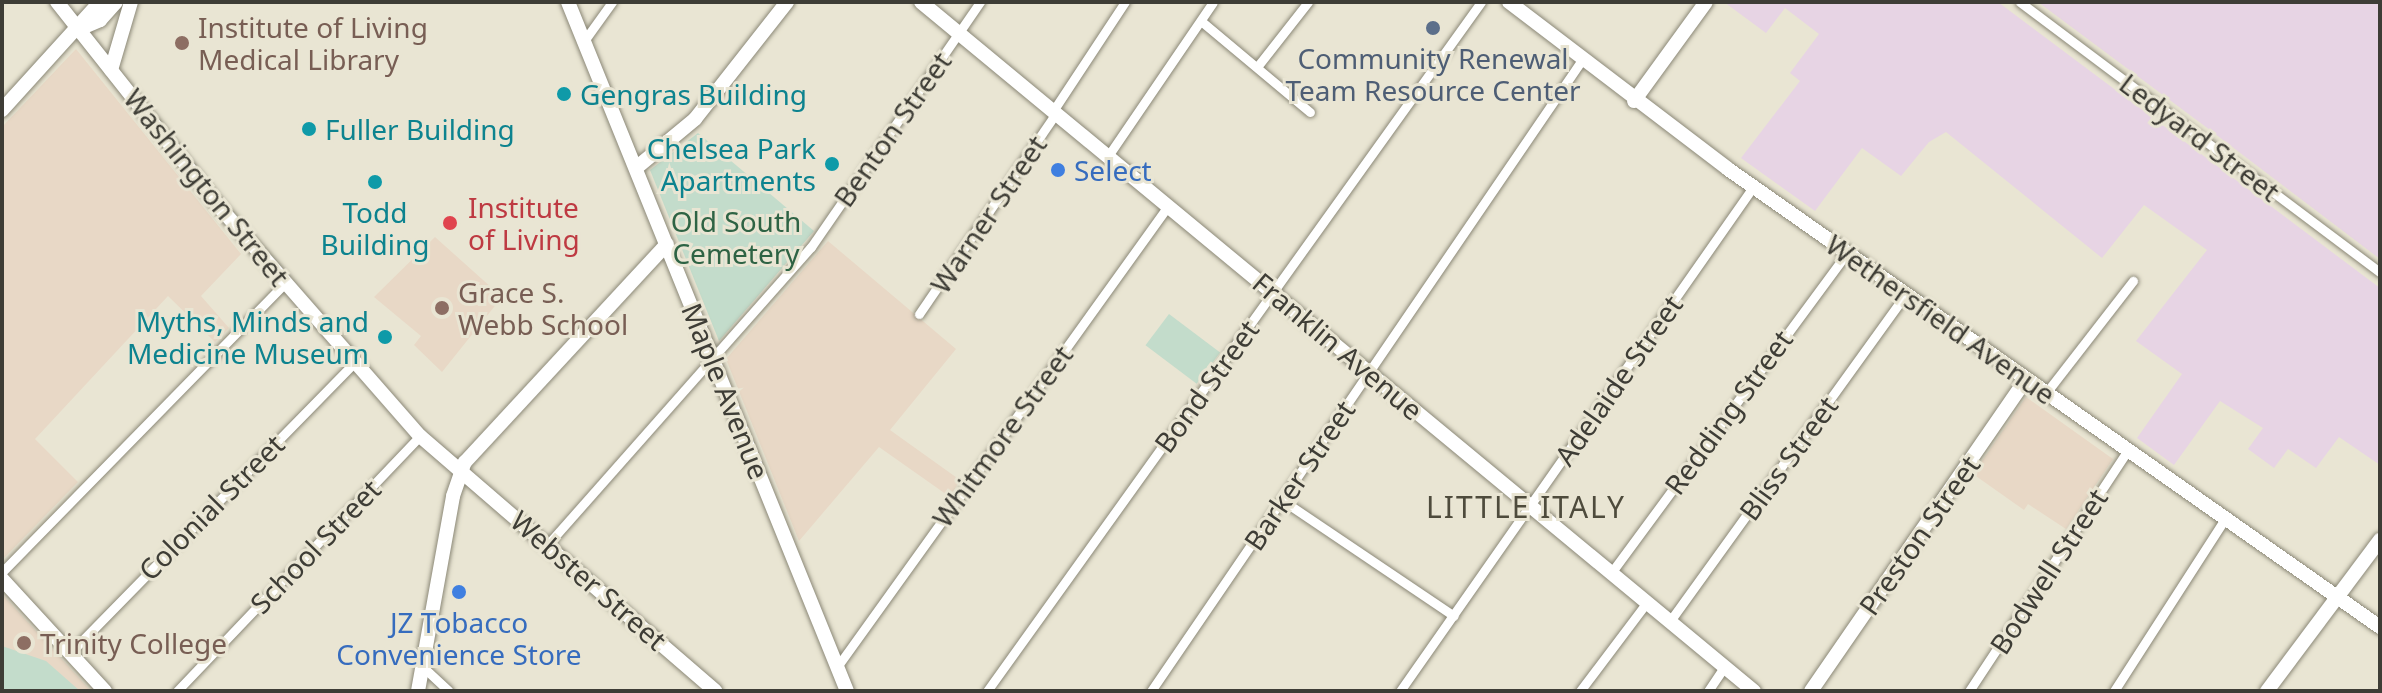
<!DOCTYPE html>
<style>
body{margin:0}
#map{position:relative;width:2382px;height:693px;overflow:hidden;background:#e9e5d3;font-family:"Noto Sans",sans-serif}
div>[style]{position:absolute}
.industrial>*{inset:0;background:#e7d4e4}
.education>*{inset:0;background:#e8d8c6}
.green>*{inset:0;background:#c3dccb;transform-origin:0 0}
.roads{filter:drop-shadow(0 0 2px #8b8877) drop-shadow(0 0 2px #8b8877)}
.street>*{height:9px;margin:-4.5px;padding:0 4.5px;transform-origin:4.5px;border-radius:4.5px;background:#fff}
.secondary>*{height:14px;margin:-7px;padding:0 7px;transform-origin:7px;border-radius:7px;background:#fff}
.primary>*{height:14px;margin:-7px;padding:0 7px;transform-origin:7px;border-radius:7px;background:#fff}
.dots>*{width:22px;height:22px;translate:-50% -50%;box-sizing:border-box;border:4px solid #e9e5d3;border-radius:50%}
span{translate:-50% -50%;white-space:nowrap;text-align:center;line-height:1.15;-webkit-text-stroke:6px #e9e5d3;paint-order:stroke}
.education-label{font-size:28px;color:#785e54}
.left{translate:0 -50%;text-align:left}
.service-label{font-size:28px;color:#4e5e75}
.culture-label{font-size:28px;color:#0d838f}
.right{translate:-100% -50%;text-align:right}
.street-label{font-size:28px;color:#3e3d36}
.shop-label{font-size:28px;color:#366cbe}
.health-label{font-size:28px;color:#be3a42}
.park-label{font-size:28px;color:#2e6344}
.neighbourhood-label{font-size:30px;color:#4e4b3c;letter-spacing:2px}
.frame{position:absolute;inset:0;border:4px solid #3e3d36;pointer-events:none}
</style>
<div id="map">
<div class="industrial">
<div style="clip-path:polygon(1724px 2px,1998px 2px,2380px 288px,2380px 465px,2339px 437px,2316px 468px,2288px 449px,2274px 468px,2248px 449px,2263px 428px,2220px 401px,2174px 465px,2137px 438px,2182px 374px,2136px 341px,2207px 250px,2144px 205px,2102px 258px,1946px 132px,1929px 142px,1901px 176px,1862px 148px,1815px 211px,1741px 158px,1800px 81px,1790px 73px,1819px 34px,1785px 8px,1766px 33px)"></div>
<div style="clip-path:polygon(2038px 2px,2380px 2px,2380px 259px,2206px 127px)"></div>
</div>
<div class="education">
<div style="clip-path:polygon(76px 49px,241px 254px,201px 296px,229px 328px,215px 342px,168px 296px,35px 439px,78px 482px,2px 560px,2px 127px)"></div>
<div style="clip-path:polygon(435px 237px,502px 297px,442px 372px,414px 345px,421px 336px,374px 297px)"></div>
<div style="clip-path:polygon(828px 241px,956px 349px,890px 430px,960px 480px,950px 497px,879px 447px,799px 541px,726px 359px)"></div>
<div style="clip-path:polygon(2026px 397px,2113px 459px,2066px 529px,2028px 504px,2024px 510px,1973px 474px)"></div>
<div style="clip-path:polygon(2px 594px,91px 691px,2px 691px)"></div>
</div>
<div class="green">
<div style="clip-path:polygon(698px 133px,814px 231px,719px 341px,650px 170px)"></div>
<div style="left:1169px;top:314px;width:64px;height:39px;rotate:37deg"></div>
<div style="clip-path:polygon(2px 646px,46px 661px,80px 691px,2px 691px)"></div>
</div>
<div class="roads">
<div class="street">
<div style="left:2020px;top:2px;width:450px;rotate:36.9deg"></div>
<div style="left:1201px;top:21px;width:142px;rotate:39.9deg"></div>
<div style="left:584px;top:41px;width:48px;rotate:-54.3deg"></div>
<div style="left:1257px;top:67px;width:83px;rotate:-51.9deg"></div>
<div style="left:1053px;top:111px;width:131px;rotate:-56.6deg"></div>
<div style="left:1108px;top:156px;width:186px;rotate:-55.7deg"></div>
<div style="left:919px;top:314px;width:243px;rotate:-55.7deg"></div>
<div style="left:2046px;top:393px;width:142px;rotate:-52.2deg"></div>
<div style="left:1282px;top:500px;width:207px;rotate:34deg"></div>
<div style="left:549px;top:543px;width:395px;rotate:-48.5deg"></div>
<div style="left:811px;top:247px;width:298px;rotate:-55.4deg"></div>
<div style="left:2px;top:572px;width:404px;rotate:-45.6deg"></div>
<div style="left:1611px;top:573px;width:398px;rotate:-53.6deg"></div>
<div style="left:1670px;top:621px;width:403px;rotate:-54.2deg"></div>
<div style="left:70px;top:653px;width:407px;rotate:-45.6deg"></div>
<div style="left:423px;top:667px;width:35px;rotate:43deg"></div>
<div style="left:837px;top:667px;width:568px;rotate:-54.32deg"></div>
<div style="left:177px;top:691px;width:352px;rotate:-46.4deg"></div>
<div style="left:987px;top:691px;width:848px;rotate:-54.36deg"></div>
<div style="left:1151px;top:691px;width:764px;rotate:-55.67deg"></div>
<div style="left:1400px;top:691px;width:615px;rotate:-54.99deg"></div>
<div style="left:1580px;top:691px;width:111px;rotate:-53deg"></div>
<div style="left:1708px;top:691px;width:30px;rotate:-56deg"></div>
<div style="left:1969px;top:691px;width:289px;rotate:-56.6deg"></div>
<div style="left:2114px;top:691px;width:205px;rotate:-57.2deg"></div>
</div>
<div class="secondary">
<div style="left:57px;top:2px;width:265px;rotate:51.6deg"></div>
<div style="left:222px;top:210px;width:300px;rotate:48.8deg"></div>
<div style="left:420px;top:436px;width:390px;rotate:40.8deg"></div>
<div style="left:568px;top:2px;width:743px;rotate:67.96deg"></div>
<div style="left:921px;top:2px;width:1081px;rotate:39.6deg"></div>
<div style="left:79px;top:29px;width:23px;rotate:-23deg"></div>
<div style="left:100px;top:20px;width:24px;rotate:-48deg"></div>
<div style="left:111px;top:70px;width:71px;rotate:-73.6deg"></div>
<div style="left:1634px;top:101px;width:122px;rotate:-54deg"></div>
<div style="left:2px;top:110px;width:146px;rotate:-47.8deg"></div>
<div style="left:636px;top:168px;width:77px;rotate:-39.7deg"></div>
<div style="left:695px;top:119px;width:149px;rotate:-51.8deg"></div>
<div style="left:2px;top:579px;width:152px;rotate:47.4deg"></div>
<div style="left:418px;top:691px;width:198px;rotate:-79.8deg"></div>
<div style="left:453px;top:496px;width:36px;rotate:-71deg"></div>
<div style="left:465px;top:462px;width:297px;rotate:-47.2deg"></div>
<div style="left:1811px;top:691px;width:379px;rotate:-55.4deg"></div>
<div style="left:2267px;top:691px;width:189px;rotate:-53.2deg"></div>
</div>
<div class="primary">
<div style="left:1509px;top:2px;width:275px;rotate:37.3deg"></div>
<div style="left:1728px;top:169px;width:797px;rotate:35.09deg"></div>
</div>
</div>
<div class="dots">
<div style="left:1433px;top:28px;background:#5c6f8a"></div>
<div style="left:182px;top:43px;background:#8d6e63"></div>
<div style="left:564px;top:94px;background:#0f9aa8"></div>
<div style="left:309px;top:129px;background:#0f9aa8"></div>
<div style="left:832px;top:164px;background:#0f9aa8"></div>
<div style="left:1058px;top:170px;background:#3f7fe0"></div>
<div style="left:375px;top:182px;background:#0f9aa8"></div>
<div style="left:450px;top:223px;background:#e0444e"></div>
<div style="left:442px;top:308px;background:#8d6e63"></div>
<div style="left:385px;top:337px;background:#0f9aa8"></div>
<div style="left:459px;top:592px;background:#3f7fe0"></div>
<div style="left:24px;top:643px;background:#8d6e63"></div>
</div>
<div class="education-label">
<span class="left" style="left:198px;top:43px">Institute of Living<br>Medical Library</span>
<span class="left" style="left:458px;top:308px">Grace S.<br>Webb School</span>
<span class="left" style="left:40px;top:643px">Trinity College</span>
</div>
<div class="service-label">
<span style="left:1433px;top:74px">Community Renewal<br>Team Resource Center</span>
</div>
<div class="culture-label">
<span class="left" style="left:580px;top:94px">Gengras Building</span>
<span class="left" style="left:325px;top:129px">Fuller Building</span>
<span class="right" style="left:816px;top:164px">Chelsea Park<br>Apartments</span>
<span style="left:375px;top:228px">Todd<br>Building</span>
<span class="right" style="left:369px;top:337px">Myths, Minds and<br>Medicine Museum</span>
</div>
<div class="street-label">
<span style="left:892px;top:129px;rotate:-55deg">Benton Street</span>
<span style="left:2200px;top:137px;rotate:37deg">Ledyard Street</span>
<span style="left:207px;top:187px;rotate:51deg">Washington Street</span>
<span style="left:988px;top:214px;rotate:-56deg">Warner Street</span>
<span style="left:1941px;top:319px;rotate:35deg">Wethersfield Avenue</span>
<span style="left:1338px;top:346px;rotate:40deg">Franklin Avenue</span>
<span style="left:1618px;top:380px;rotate:-55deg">Adelaide Street</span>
<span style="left:1206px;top:386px;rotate:-54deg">Bond Street</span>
<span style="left:726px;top:391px;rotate:68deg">Maple Avenue</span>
<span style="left:1728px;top:412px;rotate:-54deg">Redding Street</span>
<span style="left:1002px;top:436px;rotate:-54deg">Whitmore Street</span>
<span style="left:1788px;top:458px;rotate:-54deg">Bliss Street</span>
<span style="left:1299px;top:475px;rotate:-56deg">Barker Street</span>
<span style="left:211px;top:507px;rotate:-45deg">Colonial Street</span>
<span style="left:1919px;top:535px;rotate:-55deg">Preston Street</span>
<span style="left:315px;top:546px;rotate:-46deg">School Street</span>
<span style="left:2048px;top:571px;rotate:-57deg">Bodwell Street</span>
<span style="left:589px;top:580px;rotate:41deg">Webster Street</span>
</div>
<div class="shop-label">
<span class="left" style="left:1074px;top:170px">Select</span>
<span style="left:459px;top:638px">JZ Tobacco<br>Convenience Store</span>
</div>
<div class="health-label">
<span class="left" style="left:468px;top:223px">Institute<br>of Living</span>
</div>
<div class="park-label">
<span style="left:736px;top:237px">Old South<br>Cemetery</span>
</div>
<div class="neighbourhood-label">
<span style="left:1526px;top:507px">LITTLE ITALY</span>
</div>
<div class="frame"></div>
</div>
